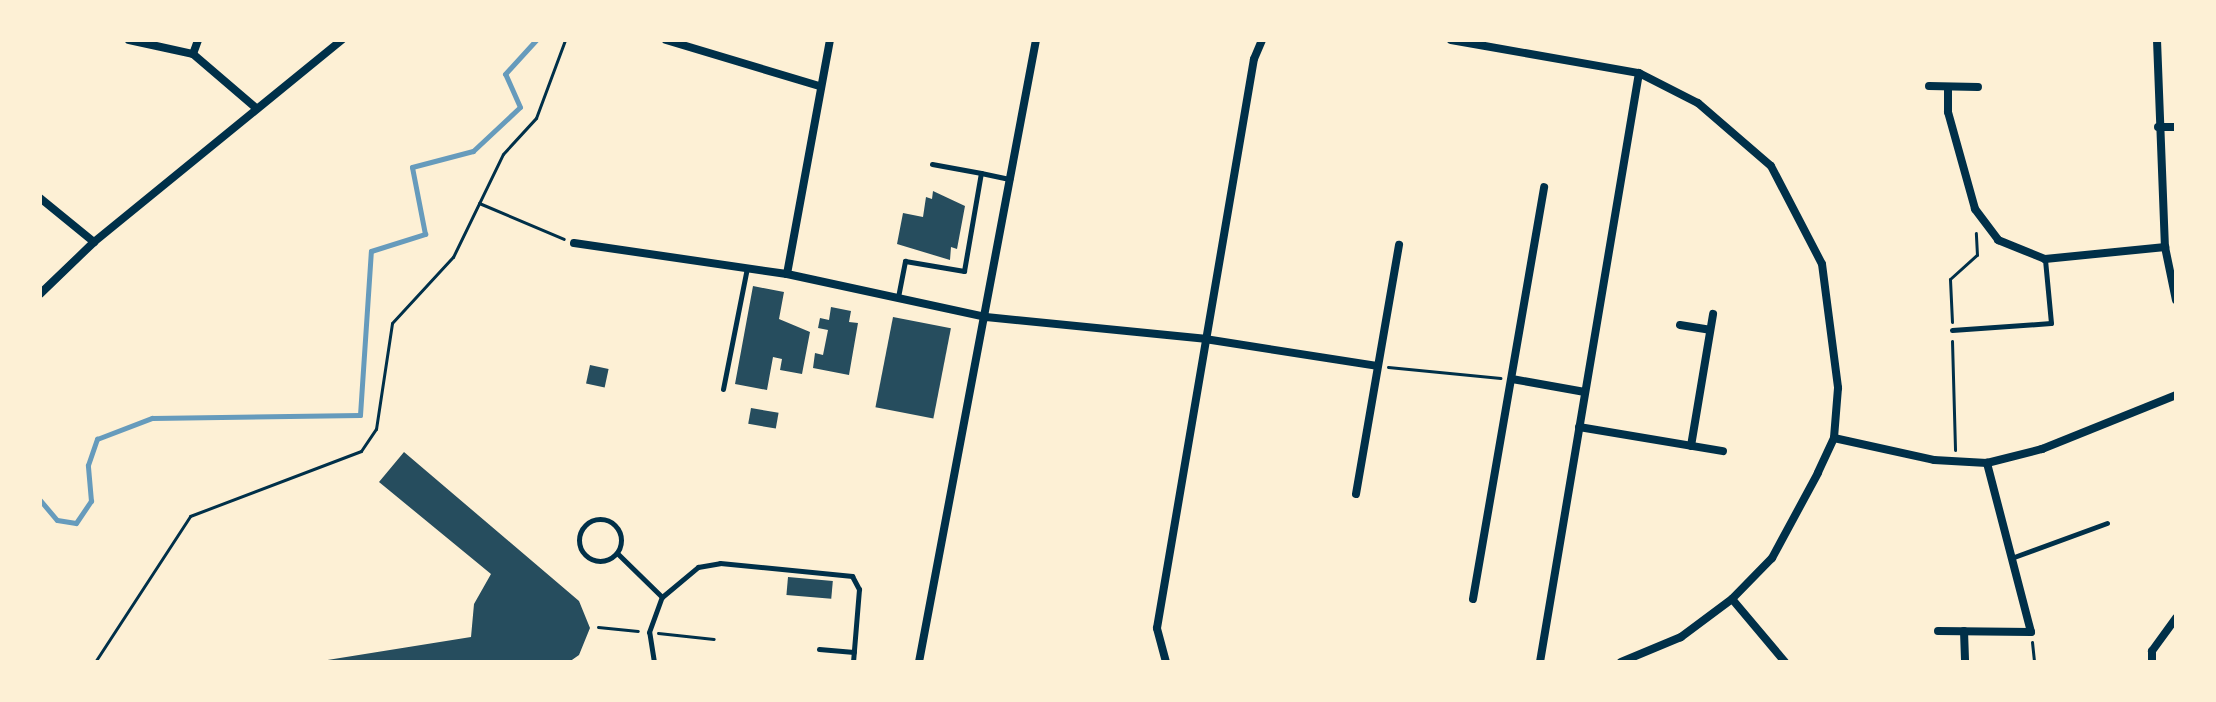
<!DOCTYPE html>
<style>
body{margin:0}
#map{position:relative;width:2216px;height:702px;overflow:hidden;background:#fdf0d5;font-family:"Source Sans 3",sans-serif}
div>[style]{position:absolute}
.stream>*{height:5px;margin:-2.5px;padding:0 2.5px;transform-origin:2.5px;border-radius:2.5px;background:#669bbc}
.building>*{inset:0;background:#264d5e;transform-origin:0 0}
.path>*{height:3px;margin:-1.5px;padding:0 1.5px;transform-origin:1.5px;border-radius:1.5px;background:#003049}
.service>*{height:5px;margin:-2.5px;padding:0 2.5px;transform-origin:2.5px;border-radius:2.5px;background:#003049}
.service>.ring{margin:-2.5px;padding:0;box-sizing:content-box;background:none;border:5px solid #003049;border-radius:50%}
.minor>*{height:8px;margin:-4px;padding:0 4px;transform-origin:4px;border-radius:4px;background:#003049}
span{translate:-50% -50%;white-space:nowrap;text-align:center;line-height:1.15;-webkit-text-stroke:6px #fdf0d5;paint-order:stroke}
.frame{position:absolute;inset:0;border:42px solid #fdf0d5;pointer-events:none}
</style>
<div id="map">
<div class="stream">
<div style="left:40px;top:500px;width:26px;rotate:50deg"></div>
<div style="left:57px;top:520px;width:19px;rotate:9deg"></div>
<div style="left:76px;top:523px;width:27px;rotate:-56deg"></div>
<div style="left:91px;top:501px;width:36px;rotate:-95deg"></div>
<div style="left:88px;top:465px;width:28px;rotate:-71deg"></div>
<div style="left:97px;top:439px;width:59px;rotate:-20.9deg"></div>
<div style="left:152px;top:418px;width:208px;rotate:-0.8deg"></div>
<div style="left:360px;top:415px;width:164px;rotate:-86.2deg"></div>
<div style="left:371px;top:251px;width:57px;rotate:-17.5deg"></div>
<div style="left:425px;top:234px;width:68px;rotate:-101deg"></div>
<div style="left:412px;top:167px;width:63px;rotate:-14.7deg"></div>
<div style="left:473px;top:151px;width:64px;rotate:-43.1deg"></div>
<div style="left:520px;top:107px;width:36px;rotate:-114deg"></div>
<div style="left:505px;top:74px;width:46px;rotate:-47.6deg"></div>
</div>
<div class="building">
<div style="clip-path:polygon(933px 191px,965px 206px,957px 249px,951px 247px,950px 260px,897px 244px,903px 213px,923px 217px,926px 197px,932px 199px)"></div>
<div style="clip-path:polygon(753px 286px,784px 292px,779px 319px,810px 332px,802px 374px,780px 370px,782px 359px,773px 357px,767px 390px,735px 384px)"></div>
<div style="clip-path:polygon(831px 307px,851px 311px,849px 322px,858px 323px,849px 375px,813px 368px,815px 353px,823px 355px,828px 330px,818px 328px,820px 318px,829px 320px)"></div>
<div style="left:893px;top:317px;width:59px;height:92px;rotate:11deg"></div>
<div style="left:590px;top:365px;width:19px;height:19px;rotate:12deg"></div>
<div style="left:751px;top:408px;width:28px;height:16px;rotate:10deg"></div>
<div style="clip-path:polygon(404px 452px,579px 601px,590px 628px,579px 655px,569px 662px,315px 662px,471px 637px,474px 604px,491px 574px,379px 482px)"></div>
<div style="left:788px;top:577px;width:45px;height:18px;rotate:5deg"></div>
</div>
<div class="path">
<div style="left:479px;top:203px;width:92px;rotate:23deg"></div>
<div style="left:1952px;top:322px;width:43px;rotate:-92.7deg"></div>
<div style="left:1950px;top:279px;width:36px;rotate:-42deg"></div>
<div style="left:1977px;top:255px;width:22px;rotate:-93deg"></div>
<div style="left:1952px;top:341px;width:109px;rotate:88.4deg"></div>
<div style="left:1388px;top:367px;width:113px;rotate:5.6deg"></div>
<div style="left:598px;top:627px;width:40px;rotate:5.7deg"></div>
<div style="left:658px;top:633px;width:56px;rotate:6.1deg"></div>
<div style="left:2032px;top:642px;width:20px;rotate:84deg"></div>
<div style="left:95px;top:662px;width:174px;rotate:-56.9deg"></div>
<div style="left:190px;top:516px;width:183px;rotate:-20.8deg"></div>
<div style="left:361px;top:451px;width:27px;rotate:-56deg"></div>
<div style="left:376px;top:429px;width:107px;rotate:-81.4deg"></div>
<div style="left:392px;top:323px;width:90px;rotate:-47.3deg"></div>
<div style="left:453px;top:257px;width:114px;rotate:-64.1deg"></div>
<div style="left:503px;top:154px;width:49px;rotate:-47.5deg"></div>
<div style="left:536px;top:118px;width:83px;rotate:-69.6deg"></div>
</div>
<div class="service">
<div style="left:932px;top:164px;width:50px;rotate:10.4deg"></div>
<div style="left:898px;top:297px;width:37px;rotate:-79deg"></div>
<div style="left:905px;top:261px;width:60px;rotate:9.6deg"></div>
<div style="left:964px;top:271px;width:99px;rotate:-80.2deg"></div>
<div style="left:981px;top:173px;width:30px;rotate:12deg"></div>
<div style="left:1952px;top:330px;width:99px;rotate:-4deg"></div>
<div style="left:2051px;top:323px;width:64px;rotate:-95.4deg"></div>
<div style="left:723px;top:389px;width:123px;rotate:-78.8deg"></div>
<div class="ring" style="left:579px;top:519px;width:37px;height:37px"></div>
<div style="left:617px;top:553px;width:63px;rotate:44.4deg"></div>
<div style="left:2014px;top:557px;width:99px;rotate:-20.1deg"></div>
<div style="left:819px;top:649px;width:35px;rotate:5deg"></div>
<div style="left:654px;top:662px;width:30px;rotate:-99deg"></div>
<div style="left:649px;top:632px;width:37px;rotate:-70deg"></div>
<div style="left:662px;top:597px;width:47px;rotate:-39.8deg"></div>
<div style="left:698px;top:567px;width:22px;rotate:-10deg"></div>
<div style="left:720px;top:563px;width:133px;rotate:5.6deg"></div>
<div style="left:852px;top:576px;width:15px;rotate:62deg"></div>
<div style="left:859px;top:589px;width:73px;rotate:94.7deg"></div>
</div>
<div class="minor">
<div style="left:129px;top:40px;width:66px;rotate:12.3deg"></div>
<div style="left:193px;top:54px;width:83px;rotate:40.6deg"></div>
<div style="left:666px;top:40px;width:160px;rotate:16.7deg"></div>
<div style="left:1451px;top:40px;width:191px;rotate:10deg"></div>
<div style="left:1639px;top:73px;width:66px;rotate:27deg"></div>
<div style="left:1698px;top:103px;width:96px;rotate:40.8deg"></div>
<div style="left:1771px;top:166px;width:110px;rotate:62.5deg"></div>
<div style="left:1822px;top:264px;width:125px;rotate:82.6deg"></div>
<div style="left:1838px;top:388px;width:50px;rotate:94.6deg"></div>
<div style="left:1834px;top:438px;width:38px;rotate:115deg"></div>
<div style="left:1818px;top:473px;width:97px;rotate:118.4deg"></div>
<div style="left:1772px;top:558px;width:57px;rotate:134.3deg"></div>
<div style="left:1732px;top:599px;width:64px;rotate:143.3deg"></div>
<div style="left:1681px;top:637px;width:65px;rotate:157.4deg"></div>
<div style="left:2157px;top:40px;width:207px;rotate:87.8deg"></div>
<div style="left:2165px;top:247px;width:54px;rotate:78.3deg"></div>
<div style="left:193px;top:54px;width:15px;rotate:-70deg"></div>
<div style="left:1929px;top:86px;width:49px;rotate:1.2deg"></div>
<div style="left:1948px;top:87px;width:25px;rotate:90deg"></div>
<div style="left:1948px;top:112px;width:101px;rotate:74.4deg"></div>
<div style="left:1975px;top:209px;width:39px;rotate:53deg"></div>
<div style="left:1998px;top:240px;width:51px;rotate:22deg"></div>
<div style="left:2045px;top:259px;width:121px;rotate:-5.7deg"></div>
<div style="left:2158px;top:127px;width:18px"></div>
<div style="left:40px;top:198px;width:70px;rotate:39.2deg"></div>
<div style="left:574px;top:243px;width:215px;rotate:8.3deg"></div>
<div style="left:787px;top:274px;width:204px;rotate:12.2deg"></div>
<div style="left:986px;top:317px;width:220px;rotate:5.7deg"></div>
<div style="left:1205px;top:339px;width:174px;rotate:8.9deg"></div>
<div style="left:787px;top:274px;width:238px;rotate:-79.6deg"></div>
<div style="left:40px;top:294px;width:75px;rotate:-43.9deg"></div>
<div style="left:94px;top:242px;width:320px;rotate:-39.2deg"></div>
<div style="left:1680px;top:325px;width:30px;rotate:9deg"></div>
<div style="left:1512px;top:379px;width:74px;rotate:10.1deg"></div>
<div style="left:1579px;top:427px;width:146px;rotate:9.5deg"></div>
<div style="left:1834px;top:438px;width:102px;rotate:12.4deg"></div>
<div style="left:1934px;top:460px;width:53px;rotate:3.2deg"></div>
<div style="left:1987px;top:463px;width:57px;rotate:-14.3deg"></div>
<div style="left:2042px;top:449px;width:144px;rotate:-21.9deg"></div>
<div style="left:1691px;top:446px;width:134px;rotate:-80.5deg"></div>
<div style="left:1356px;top:494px;width:253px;rotate:-80.2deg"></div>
<div style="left:1473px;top:599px;width:418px;rotate:-80.2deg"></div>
<div style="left:1732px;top:599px;width:82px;rotate:49.9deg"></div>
<div style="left:1938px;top:631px;width:93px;rotate:0.6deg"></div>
<div style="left:2031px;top:632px;width:175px;rotate:-104.6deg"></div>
<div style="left:1964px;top:631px;width:31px;rotate:88deg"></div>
<div style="left:919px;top:662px;width:633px;rotate:-79.35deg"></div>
<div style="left:1166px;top:662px;width:35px;rotate:-105deg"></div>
<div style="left:1157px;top:628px;width:577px;rotate:-80.33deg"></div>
<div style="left:1254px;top:59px;width:21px;rotate:-67deg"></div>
<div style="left:1540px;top:662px;width:597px;rotate:-80.46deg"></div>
<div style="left:2152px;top:662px;width:11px;rotate:-90deg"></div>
<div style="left:2152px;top:651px;width:41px;rotate:-54deg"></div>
</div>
<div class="frame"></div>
</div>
